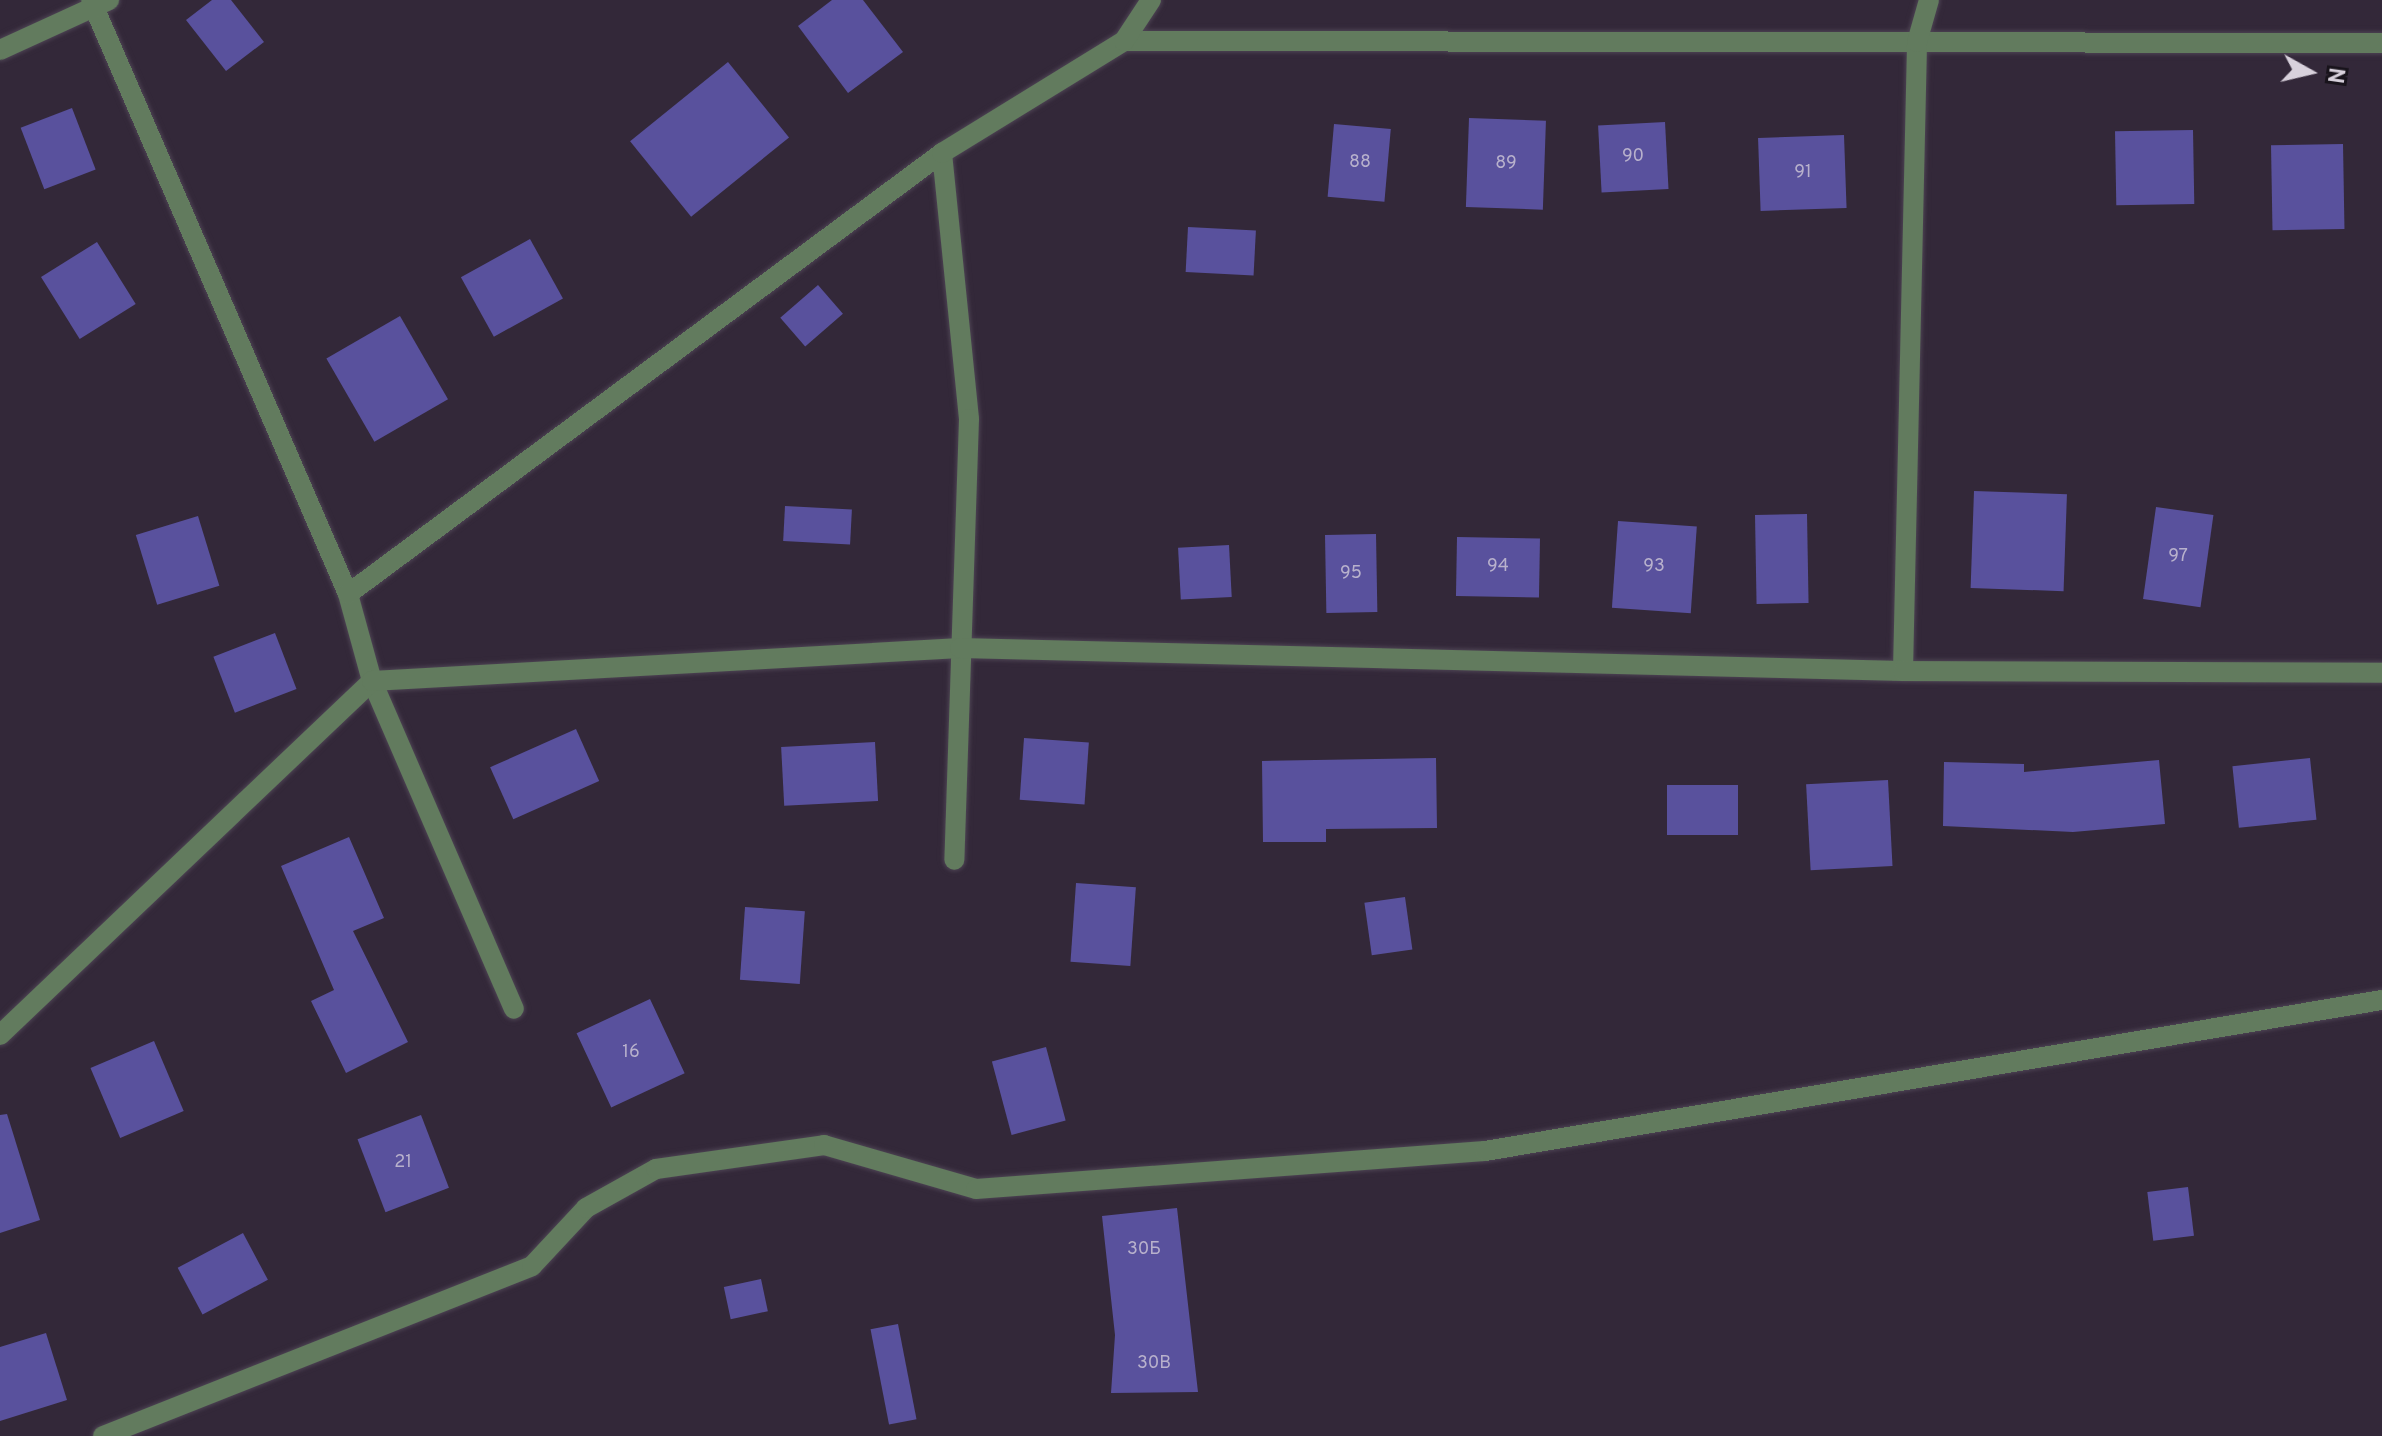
<!DOCTYPE html>
<meta charset="utf-8">
<style>
body{margin:0}
#map{position:relative;width:2382px;height:1436px;overflow:hidden;background:#332839;font-family:Overpass,sans-serif}
div>[style]{position:absolute}
.building>*{inset:0;background:#59519d;transform-origin:0 0}
.roads{filter:drop-shadow(0 0 2px #4d4353) drop-shadow(0 0 2px #4d4353)}
.minor>*{height:20px;margin:-10px;padding:0 10px;transform-origin:10px;border-radius:10px;background:#627b5e}
span{translate:-50% -50%;white-space:nowrap;text-align:center;line-height:1.15;-webkit-text-stroke:6px #18131b;paint-order:stroke}
.number-label{font-size:18px;color:#b8b1cc}
.number-label span{-webkit-text-stroke-width:0}
.north{position:absolute;left:2270px;top:32px;width:80px;height:80px;-webkit-text-stroke:6px #18131b;paint-order:stroke;rotate:98deg;font-size:22px;font-weight:700;line-height:32px;text-align:center;color:#d8d1dc}
.north::after{content:'';display:block;margin:auto;width:28px;height:36px;background:#d8d1dc;clip-path:polygon(50% 0,100% 100%,50% 72%,0 100%)}
</style>
<div id="map">
<div class="building">
<div style="clip-path:polygon(212px 0,231px 0,264px 42px,226px 71px,186px 20px)"></div>
<div style="clip-path:polygon(832px 0,863px 0,903px 52px,848px 93px,798px 26px)"></div>
<div style="left:728px;top:62px;width:97px;height:126px;rotate:51deg"></div>
<div style="left:72px;top:108px;width:66px;height:55px;rotate:69deg"></div>
<div style="left:1469px;top:118px;width:77px;height:89px;rotate:2deg"></div>
<div style="left:1665px;top:122px;width:67px;height:67px;rotate:87deg"></div>
<div style="left:1334px;top:124px;width:57px;height:73px;rotate:5deg"></div>
<div style="left:2193px;top:130px;width:74px;height:78px;rotate:89deg"></div>
<div style="left:1844px;top:135px;width:73px;height:86px;rotate:88deg"></div>
<div style="left:2343px;top:144px;width:85px;height:72px;rotate:89deg"></div>
<div style="left:1188px;top:227px;width:68px;height:45px;rotate:3deg"></div>
<div style="left:530px;top:239px;width:68px;height:79px;rotate:61deg"></div>
<div style="left:97px;top:242px;width:73px;height:66px;rotate:58deg"></div>
<div style="left:818px;top:285px;width:38px;height:50px;rotate:49deg"></div>
<div style="left:400px;top:316px;width:96px;height:85px;rotate:60deg"></div>
<div style="left:1974px;top:491px;width:93px;height:97px;rotate:2deg"></div>
<div style="left:785px;top:506px;width:67px;height:35px;rotate:3deg"></div>
<div style="left:2156px;top:507px;width:58px;height:93px;rotate:8deg"></div>
<div style="left:1807px;top:514px;width:89px;height:52px;rotate:89deg"></div>
<div style="left:198px;top:516px;width:73px;height:65px;rotate:73deg"></div>
<div style="left:1618px;top:521px;width:79px;height:87px;rotate:4deg"></div>
<div style="left:1376px;top:534px;width:78px;height:51px;rotate:89deg"></div>
<div style="left:1457px;top:537px;width:83px;height:59px;rotate:1deg"></div>
<div style="left:1229px;top:545px;width:52px;height:51px;rotate:87deg"></div>
<div style="left:275px;top:633px;width:60px;height:66px;rotate:69deg"></div>
<div style="left:576px;top:729px;width:57px;height:94px;rotate:66deg"></div>
<div style="left:1024px;top:738px;width:65px;height:62px;rotate:4deg"></div>
<div style="left:875px;top:742px;width:59px;height:94px;rotate:87deg"></div>
<div style="clip-path:polygon(1436px 758px,1437px 828px,1326px 829px,1326px 842px,1263px 842px,1262px 761px)"></div>
<div style="left:2310px;top:758px;width:62px;height:78px;rotate:84deg"></div>
<div style="clip-path:polygon(2159px 760px,2165px 824px,2073px 832px,1943px 826px,1944px 762px,2024px 764px,2024px 772px)"></div>
<div style="left:1888px;top:780px;width:86px;height:82px;rotate:87deg"></div>
<div style="left:1738px;top:785px;width:50px;height:71px;rotate:90deg"></div>
<div style="clip-path:polygon(349px 837px,384px 918px,353px 931px,408px 1042px,346px 1073px,311px 1001px,334px 990px,281px 866px)"></div>
<div style="left:1076px;top:883px;width:60px;height:79px;rotate:4deg"></div>
<div style="left:1405px;top:897px;width:53px;height:41px;rotate:82deg"></div>
<div style="left:745px;top:907px;width:60px;height:73px;rotate:4deg"></div>
<div style="left:650px;top:999px;width:82px;height:81px;rotate:65deg"></div>
<div style="left:154px;top:1041px;width:76px;height:69px;rotate:67deg"></div>
<div style="left:1046px;top:1047px;width:76px;height:56px;rotate:75deg"></div>
<div style="clip-path:polygon(7px 1114px,40px 1220px,0 1233px,0 1115px)"></div>
<div style="left:421px;top:1115px;width:78px;height:68px;rotate:69deg"></div>
<div style="left:2188px;top:1187px;width:49px;height:41px;rotate:83deg"></div>
<div style="clip-path:polygon(1177px 1208px,1198px 1392px,1111px 1393px,1115px 1335px,1102px 1216px)"></div>
<div style="left:243px;top:1233px;width:53px;height:74px;rotate:62deg"></div>
<div style="left:761px;top:1279px;width:33px;height:38px;rotate:78deg"></div>
<div style="left:898px;top:1324px;width:97px;height:28px;rotate:79deg"></div>
<div style="clip-path:polygon(46px 1333px,67px 1400px,0 1421px,0 1347px)"></div>
</div>
<div class="roads">
<div class="minor">
<div style="left:91px;top:0;width:647px;rotate:66.6deg"></div>
<div style="left:348px;top:594px;width:90px;rotate:74.6deg"></div>
<div style="left:372px;top:681px;width:357px;rotate:66.6deg"></div>
<div style="left:1124px;top:41px;width:1258px;rotate:0.09deg"></div>
<div style="left:0;top:50px;width:120px;rotate:-24.6deg"></div>
<div style="left:942px;top:153px;width:267px;rotate:84.2deg"></div>
<div style="left:969px;top:419px;width:441px;rotate:91.9deg"></div>
<div style="left:348px;top:594px;width:740px;rotate:-36.59deg"></div>
<div style="left:942px;top:153px;width:214px;rotate:-31.6deg"></div>
<div style="left:1124px;top:41px;width:49px;rotate:-56.6deg"></div>
<div style="left:1903px;top:671px;width:629px;rotate:-88.72deg"></div>
<div style="left:1917px;top:42px;width:44px;rotate:-74.1deg"></div>
<div style="left:0;top:1035px;width:514px;rotate:-43.58deg"></div>
<div style="left:372px;top:681px;width:589px;rotate:-3.21deg"></div>
<div style="left:960px;top:648px;width:943px;rotate:1.4deg"></div>
<div style="left:1903px;top:671px;width:479px;rotate:0.2deg"></div>
<div style="left:103px;top:1436px;width:461px;rotate:-21.6deg"></div>
<div style="left:532px;top:1266px;width:79px;rotate:-47deg"></div>
<div style="left:586px;top:1208px;width:80px;rotate:-29.1deg"></div>
<div style="left:656px;top:1169px;width:170px;rotate:-8.1deg"></div>
<div style="left:824px;top:1145px;width:158px;rotate:16.1deg"></div>
<div style="left:976px;top:1189px;width:510px;rotate:-4.27deg"></div>
<div style="left:1485px;top:1151px;width:910px;rotate:-9.56deg"></div>
</div>
</div>
<div class="number-label">
<span style="left:1633px;top:157px">90</span>
<span style="left:1360px;top:163px">88</span>
<span style="left:1506px;top:164px">89</span>
<span style="left:1803px;top:173px">91</span>
<span style="left:2178px;top:557px">97</span>
<span style="left:1498px;top:567px">94</span>
<span style="left:1654px;top:567px">93</span>
<span style="left:1351px;top:574px">95</span>
<span style="left:631px;top:1053px">16</span>
<span style="left:403px;top:1163px">21</span>
<span style="left:1144px;top:1250px">30Б</span>
<span style="left:1154px;top:1364px">30В</span>
</div>
<div class="north">N</div>
</div>
